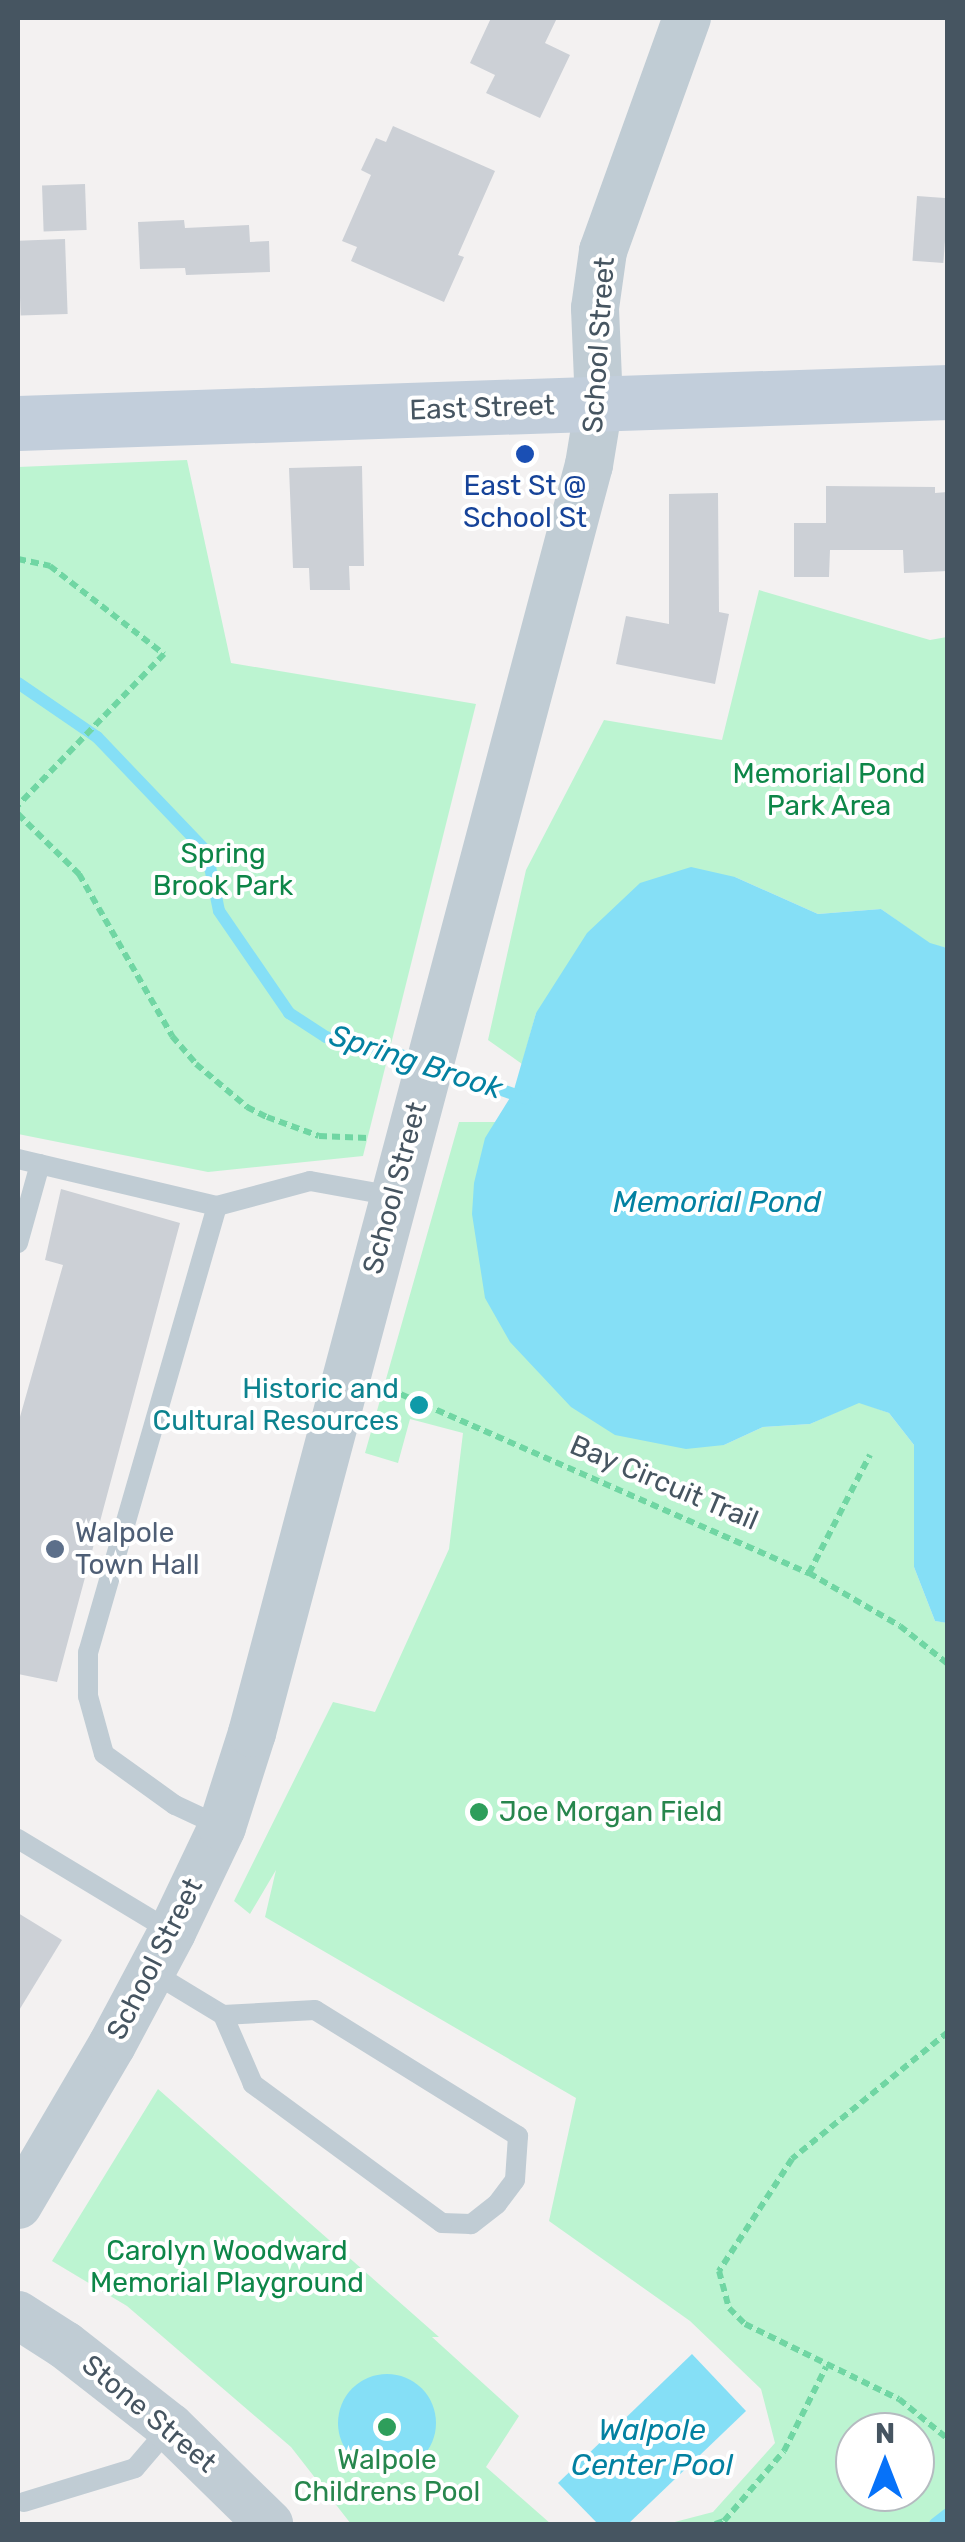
<!DOCTYPE html>
<style>
body{margin:0}
#map{position:relative;width:965px;height:2542px;overflow:hidden;background:#f3f1f1;font-family:Rubik,sans-serif}
div>[style]{position:absolute}
.green>*{inset:0;background:#bcf4d1}
.water>*{inset:0;background:#85dff6}
.round{border-radius:50%}
.stream>*{height:12px;margin:-6px;padding:0 6px;transform-origin:6px;border-radius:6px;background:#85dff6}
.building>*{inset:0;background:#ccd0d6;transform-origin:0 0}
.path>*{height:6px;margin-top:-3px;transform-origin:0;background:repeating-linear-gradient(90deg,#70d6a3 0 8px,transparent 0 13px)}
.service>*{height:20px;margin:-10px;padding:0 10px;transform-origin:10px;border-radius:10px;background:#c0ccd4}
.tertiary>*{height:48px;margin:-24px;padding:0 24px;transform-origin:24px;border-radius:24px;background:#c0ccd4}
.secondary>*{height:55px;margin:-27.5px;padding:0 27.5px;transform-origin:27.5px;border-radius:27.5px;background:#c2cedb}
.dots>*{width:28px;height:28px;translate:-50% -50%;box-sizing:border-box;border:5px solid #fff;border-radius:50%}
span{translate:-50% -50%;white-space:nowrap;text-align:center;line-height:1.15;-webkit-text-stroke:8px #fff;paint-order:stroke}
.street-label{font-size:28px;color:#465561}
.transit-label{font-size:28px;color:#164399}
.park-label{font-size:28px;color:#0d8648}
.culture-label{font-size:28px;color:#0d838f}
.right{translate:-100% -50%;text-align:right}
.service-label{font-size:28px;color:#4e5e75}
.left{translate:0 -50%;text-align:left}
.leisure-label{font-size:28px;color:#27864d}
.water-label{font-size:30px;color:#0381a1;font-style:italic}
.frame{position:absolute;inset:0;border:20px solid #465561;pointer-events:none}
.north{position:absolute;left:835px;top:2412px;width:100px;height:100px;box-sizing:border-box;background:#fff;border:2px solid #b5bbc0;border-radius:50%;rotate:0deg;font-size:28px;font-weight:700;line-height:40px;text-align:center;color:#465561}
.north::after{content:'';display:block;margin:auto;width:35px;height:45px;background:#0672f9;clip-path:polygon(50% 0,100% 100%,50% 72%,0 100%)}
</style>
<div id="map">
<div class="green">
<div style="clip-path:polygon(187px 460px,231px 663px,476px 704px,363px 1156px,208px 1172px,18px 1134px,18px 467px)"></div>
<div style="clip-path:polygon(759px 590px,930px 640px,947px 637px,947px 948px,930px 944px,881px 909px,818px 914px,735px 877px,536px 1013px,522px 1064px,488px 1040px,526px 870px,604px 720px,722px 740px)"></div>
<div style="clip-path:polygon(evenodd,459px 1122px,496px 1122px,724px 1445px,763px 1427px,810px 1424px,859px 1402px,889px 1413px,914px 1445px,914px 1567px,935px 1621px,948px 1623px,947px 2524px,667px 2524px,713px 2512px,775px 2443px,761px 2389px,690px 2321px,549px 2221px,576px 2098px,265px 1917px,276px 1870px,250px 1914px,234px 1901px,333px 1702px,375px 1712px,449px 1549px,463px 1433px,410px 1419px,398px 1463px,365px 1453px,459px 1122px,855px 2432px,915px 2432px,915px 2492px,855px 2492px,855px 2432px)"></div>
<div style="clip-path:polygon(158px 2089px,439px 2337px,432px 2337px,519px 2416px,486px 2467px,551px 2524px,351px 2524px,291px 2447px,127px 2306px,52px 2261px)"></div>
</div>
<div class="water">
<div style="clip-path:polygon(691px 867px,735px 877px,818px 914px,881px 909px,930px 943px,947px 948px,947px 1623px,935px 1621px,914px 1567px,914px 1445px,889px 1413px,859px 1403px,810px 1424px,763px 1427px,724px 1445px,686px 1449px,615px 1435px,571px 1407px,510px 1342px,485px 1298px,472px 1214px,474px 1183px,485px 1138px,513px 1093px,536px 1013px,587px 933px,640px 883px)"></div>
<div style="clip-path:polygon(692px 2354px,746px 2411px,628px 2524px,598px 2524px,558px 2483px)"></div>
<div class="round" style="left:338px;top:2374px;width:98px;height:98px"></div>
</div>
<div class="stream">
<div style="left:18px;top:683px;width:96px;rotate:34.4deg"></div>
<div style="left:97px;top:737px;width:159px;rotate:46.3deg"></div>
<div style="left:207px;top:852px;width:60px;rotate:78.5deg"></div>
<div style="left:219px;top:911px;width:124px;rotate:55.5deg"></div>
<div style="left:289px;top:1013px;width:44px;rotate:33deg"></div>
<div style="left:326px;top:1037px;width:65px;rotate:12.5deg"></div>
<div style="left:389px;top:1051px;width:144px;rotate:19.1deg"></div>
<div style="left:935px;top:2524px;width:16px;rotate:-38deg"></div>
</div>
<div class="building">
<div style="clip-path:polygon(491px 18px,557px 18px,545px 43px,570px 55px,540px 118px,486px 93px,495px 75px,470px 63px)"></div>
<div style="clip-path:polygon(393px 126px,495px 171px,458px 255px,464px 257px,444px 302px,351px 261px,357px 247px,342px 241px,371px 175px,361px 170px,376px 138px,386px 142px)"></div>
<div style="left:85px;top:184px;width:46px;height:43px;rotate:88deg"></div>
<div style="left:917px;top:196px;width:31px;height:65px;rotate:4deg"></div>
<div style="clip-path:polygon(184px 220px,185px 228px,249px 225px,250px 242px,269px 241px,270px 272px,186px 275px,185px 268px,140px 269px,138px 222px)"></div>
<div style="left:65px;top:239px;width:75px;height:47px;rotate:88deg"></div>
<div style="clip-path:polygon(362px 466px,364px 566px,349px 566px,350px 590px,310px 590px,309px 568px,293px 568px,289px 468px)"></div>
<div style="clip-path:polygon(826px 486px,935px 487px,935px 493px,948px 492px,948px 571px,904px 573px,903px 550px,830px 550px,829px 577px,794px 577px,794px 523px,826px 523px)"></div>
<div style="clip-path:polygon(718px 493px,719px 612px,729px 614px,715px 684px,616px 664px,626px 616px,669px 624px,669px 494px)"></div>
<div style="clip-path:polygon(61px 1189px,180px 1223px,57px 1682px,18px 1674px,18px 1424px,63px 1265px,45px 1260px)"></div>
<div style="clip-path:polygon(18px 1913px,62px 1940px,18px 2012px)"></div>
</div>
<div class="path">
<div style="left:18px;top:559px;width:33px;rotate:12deg"></div>
<div style="left:50px;top:566px;width:144px;rotate:37.7deg"></div>
<div style="left:164px;top:654px;width:210px;rotate:134deg"></div>
<div style="left:18px;top:814px;width:86px;rotate:44.5deg"></div>
<div style="left:79px;top:874px;width:187px;rotate:60.1deg"></div>
<div style="left:172px;top:1036px;width:37px;rotate:49deg"></div>
<div style="left:196px;top:1064px;width:67px;rotate:40.1deg"></div>
<div style="left:247px;top:1107px;width:22px;rotate:27deg"></div>
<div style="left:267px;top:1117px;width:55px;rotate:20.1deg"></div>
<div style="left:319px;top:1136px;width:49px;rotate:2.3deg"></div>
<div style="left:389px;top:1389px;width:459px;rotate:23.7deg"></div>
<div style="left:809px;top:1573px;width:105px;rotate:30.2deg"></div>
<div style="left:900px;top:1626px;width:61px;rotate:38.4deg"></div>
<div style="left:809px;top:1573px;width:133px;rotate:-62.7deg"></div>
<div style="left:948px;top:2032px;width:201px;rotate:140.9deg"></div>
<div style="left:792px;top:2159px;width:134px;rotate:123.1deg"></div>
<div style="left:719px;top:2271px;width:38px;rotate:75deg"></div>
<div style="left:729px;top:2308px;width:23px;rotate:45deg"></div>
<div style="left:745px;top:2324px;width:171px;rotate:26deg"></div>
<div style="left:899px;top:2399px;width:63px;rotate:39.2deg"></div>
<div style="left:715px;top:2524px;width:9px;rotate:-18deg"></div>
<div style="left:724px;top:2521px;width:92px;rotate:-49.4deg"></div>
<div style="left:784px;top:2451px;width:94px;rotate:-63.4deg"></div>
</div>
<div class="service">
<div style="left:18px;top:1159px;width:204px;rotate:13.3deg"></div>
<div style="left:217px;top:1206px;width:96px;rotate:-15deg"></div>
<div style="left:310px;top:1181px;width:84px;rotate:10.2deg"></div>
<div style="left:217px;top:1206px;width:464px;rotate:106.1deg"></div>
<div style="left:88px;top:1652px;width:44px;rotate:90deg"></div>
<div style="left:88px;top:1696px;width:60px;rotate:74.6deg"></div>
<div style="left:104px;top:1754px;width:87px;rotate:35.7deg"></div>
<div style="left:175px;top:1805px;width:52px;rotate:25.1deg"></div>
<div style="left:18px;top:1243px;width:82px;rotate:-74.4deg"></div>
<div style="left:18px;top:1839px;width:180px;rotate:31.1deg"></div>
<div style="left:152px;top:1972px;width:83px;rotate:31.2deg"></div>
<div style="left:315px;top:2010px;width:239px;rotate:31.8deg"></div>
<div style="left:518px;top:2136px;width:44px;rotate:93.9deg"></div>
<div style="left:515px;top:2180px;width:30px;rotate:127deg"></div>
<div style="left:497px;top:2204px;width:33px;rotate:142deg"></div>
<div style="left:471px;top:2224px;width:29px;rotate:-178deg"></div>
<div style="left:442px;top:2223px;width:235px;rotate:-143.7deg"></div>
<div style="left:253px;top:2084px;width:75px;rotate:-113.5deg"></div>
<div style="left:223px;top:2015px;width:92px;rotate:-3.1deg"></div>
<div style="left:24px;top:2502px;width:116px;rotate:-17deg"></div>
<div style="left:135px;top:2468px;width:54px;rotate:-49.5deg"></div>
</div>
<div class="tertiary">
<div style="left:18px;top:2205px;width:186px;rotate:-59.6deg"></div>
<div style="left:112px;top:2045px;width:128px;rotate:-62deg"></div>
<div style="left:172px;top:1932px;width:116px;rotate:-64.5deg"></div>
<div style="left:222px;top:1827px;width:99px;rotate:-72.3deg"></div>
<div style="left:252px;top:1733px;width:1312px;rotate:-75.12deg"></div>
<div style="left:589px;top:465px;width:62px;rotate:-80.7deg"></div>
<div style="left:599px;top:404px;width:96px;rotate:-92.4deg"></div>
<div style="left:595px;top:308px;width:58px;rotate:-82deg"></div>
<div style="left:603px;top:251px;width:248px;rotate:-70.2deg"></div>
<div style="left:18px;top:2315px;width:56px;rotate:32.6deg"></div>
<div style="left:65px;top:2345px;width:133px;rotate:38deg"></div>
<div style="left:170px;top:2427px;width:139px;rotate:44.4deg"></div>
</div>
<div class="secondary">
<div style="left:18px;top:423px;width:931px;rotate:-1.91deg"></div>
</div>
<div class="dots">
<div style="left:525px;top:454px;background:#1a4fb4"></div>
<div style="left:419px;top:1405px;background:#0f9aa8"></div>
<div style="left:55px;top:1549px;background:#5c6f8a"></div>
<div style="left:479px;top:1812px;background:#2e9e5b"></div>
<div style="left:387px;top:2427px;background:#2e9e5b"></div>
</div>
<div class="street-label">
<span style="left:599px;top:345px;rotate:-86deg">School Street</span>
<span style="left:482px;top:408px;rotate:-2deg">East Street</span>
<span style="left:395px;top:1188px;rotate:-75deg">School Street</span>
<span style="left:664px;top:1483px;rotate:23deg">Bay Circuit Trail</span>
<span style="left:155px;top:1959px;rotate:-63deg">School Street</span>
<span style="left:149px;top:2414px;rotate:40deg">Stone Street</span>
</div>
<div class="transit-label">
<span style="left:525px;top:502px">East St @<br>School St</span>
</div>
<div class="park-label">
<span style="left:829px;top:790px">Memorial Pond<br>Park Area</span>
<span style="left:223px;top:870px">Spring<br>Brook Park</span>
<span style="left:227px;top:2267px">Carolyn Woodward<br>Memorial Playground</span>
</div>
<div class="culture-label">
<span class="right" style="left:399px;top:1405px">Historic and<br>Cultural Resources</span>
</div>
<div class="service-label">
<span class="left" style="left:75px;top:1549px">Walpole<br>Town Hall</span>
</div>
<div class="leisure-label">
<span class="left" style="left:499px;top:1812px">Joe Morgan Field</span>
<span style="left:387px;top:2476px">Walpole<br>Childrens Pool</span>
</div>
<div class="water-label">
<span style="left:416px;top:1062px;rotate:18deg">Spring Brook</span>
<span style="left:717px;top:1202px">Memorial Pond</span>
<span style="left:652px;top:2447px">Walpole<br>Center Pool</span>
</div>
<div class="frame"></div>
<div class="north">N</div>
</div>
